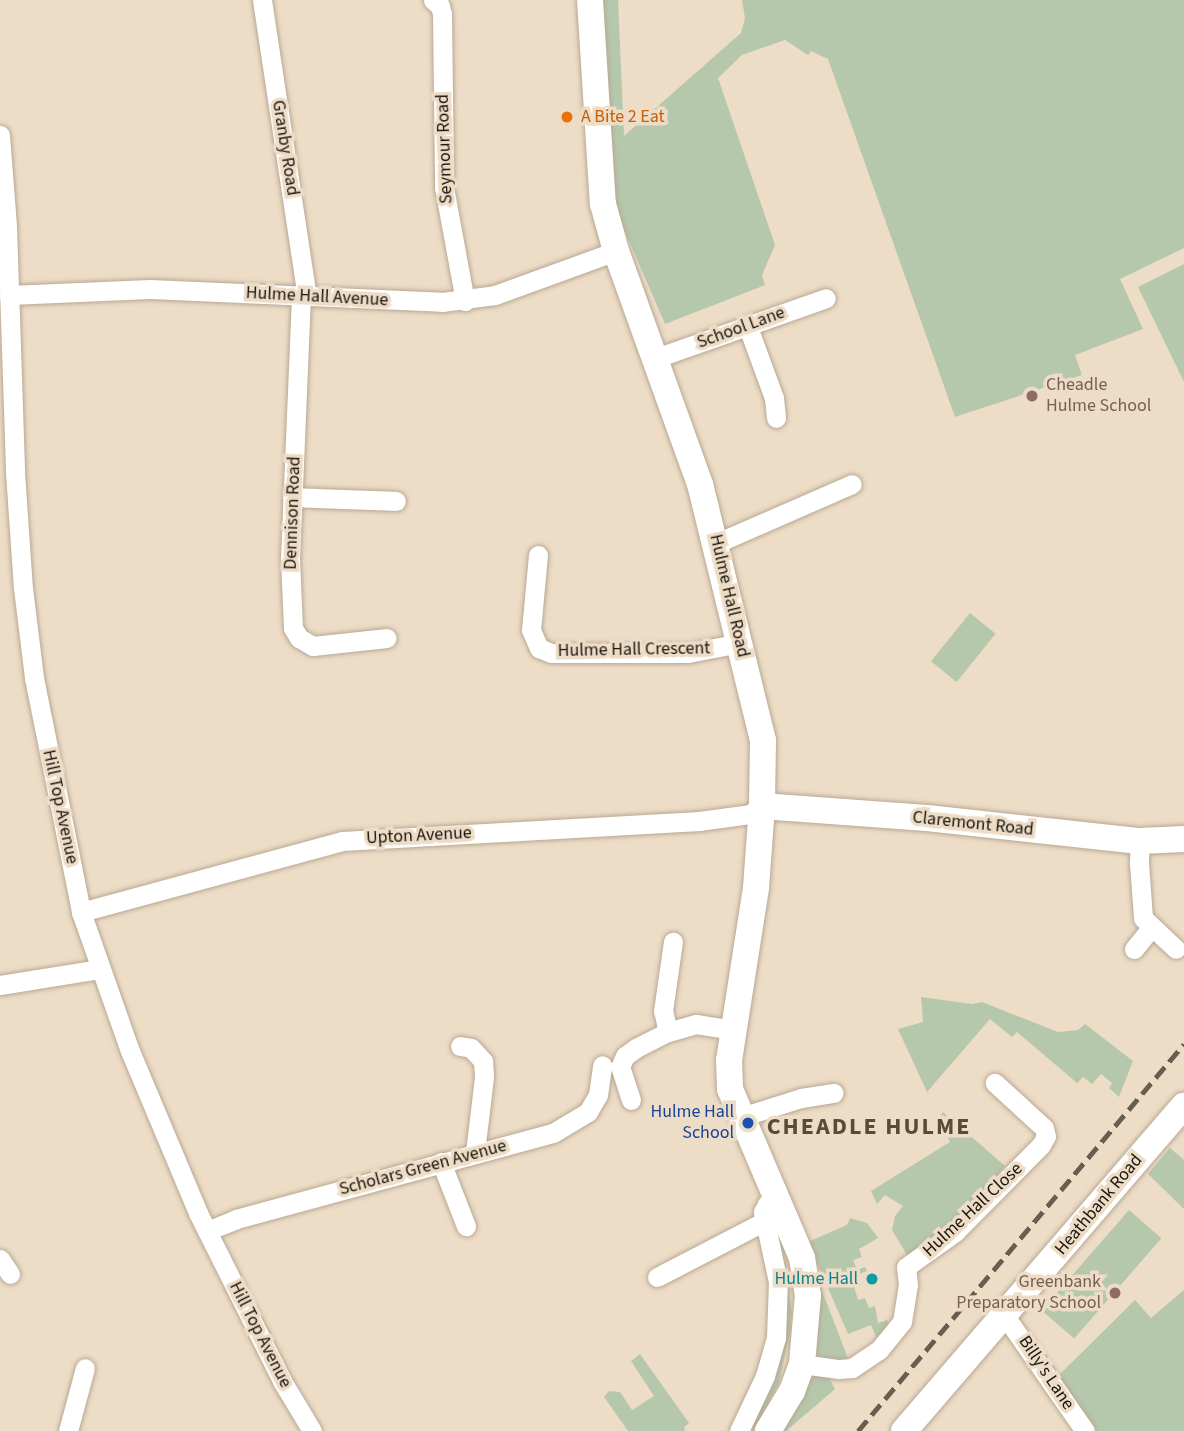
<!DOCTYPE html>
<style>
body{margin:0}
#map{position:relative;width:1184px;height:1431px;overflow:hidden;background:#eddcc6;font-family:"Source Sans 3",sans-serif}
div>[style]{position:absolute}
.green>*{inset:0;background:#b5c8ac;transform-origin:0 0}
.roads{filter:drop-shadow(0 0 2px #b8a893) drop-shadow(0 0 2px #b8a893)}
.street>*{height:19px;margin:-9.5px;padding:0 9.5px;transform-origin:9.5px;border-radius:9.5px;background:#fff}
.secondary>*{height:26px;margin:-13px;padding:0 13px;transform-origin:13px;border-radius:13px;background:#fff}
.rail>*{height:5px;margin-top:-2.5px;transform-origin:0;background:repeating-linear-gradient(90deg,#675e51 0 14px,transparent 0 21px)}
.dots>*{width:19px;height:19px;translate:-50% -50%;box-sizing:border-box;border:4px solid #eddcc6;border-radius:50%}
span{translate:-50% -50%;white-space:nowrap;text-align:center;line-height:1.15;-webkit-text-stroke:7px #eddcc6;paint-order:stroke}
.food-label{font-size:18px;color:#c56008}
.left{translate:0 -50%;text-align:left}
.street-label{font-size:18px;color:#1b160e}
.education-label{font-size:18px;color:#785e54}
.right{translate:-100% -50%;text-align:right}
.transit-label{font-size:18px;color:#164399}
.culture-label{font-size:18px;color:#0d838f}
.district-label{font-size:24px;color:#584b38;font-weight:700;letter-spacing:2px}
</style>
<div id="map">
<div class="green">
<div style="clip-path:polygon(601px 0,618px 0,624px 136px,741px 33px,745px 18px,742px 0,1184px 0,1184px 248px,1120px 279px,1143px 329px,1075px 355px,1082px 375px,955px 417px,828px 59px,811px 51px,808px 55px,785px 40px,742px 55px,718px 78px,775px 245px,762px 275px,765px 285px,665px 324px,614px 206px)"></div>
<div style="clip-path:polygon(1184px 264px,1184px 382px,1138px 287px)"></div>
<div style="left:970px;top:613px;width:33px;height:62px;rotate:39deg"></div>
<div style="clip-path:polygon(921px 997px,972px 1004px,982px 1002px,1058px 1032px,1078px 1030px,1085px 1024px,1133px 1061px,1119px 1097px,1109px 1088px,1112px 1083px,1101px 1074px,1092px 1084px,1083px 1077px,1077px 1083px,1017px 1032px,1012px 1037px,990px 1019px,927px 1092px,898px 1029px,923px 1022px)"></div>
<div style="clip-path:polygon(943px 1112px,1005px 1166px,962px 1216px,907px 1255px,892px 1230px,895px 1216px,903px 1206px,885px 1195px,877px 1204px,871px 1191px,950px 1142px,939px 1117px)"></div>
<div style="clip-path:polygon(1170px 1148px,1184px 1160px,1184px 1209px,1148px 1174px)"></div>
<div style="left:1129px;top:1210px;width:43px;height:133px;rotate:41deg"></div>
<div style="clip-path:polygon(771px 1218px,785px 1263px,792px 1313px,790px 1331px,779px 1383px,758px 1422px,747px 1431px,767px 1387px)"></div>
<div style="clip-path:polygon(850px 1218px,867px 1223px,878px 1238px,859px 1249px,862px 1257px,853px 1260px,857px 1270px,865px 1267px,867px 1271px,851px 1277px,858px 1300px,865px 1298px,869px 1308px,875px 1306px,878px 1323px,887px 1320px,889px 1325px,876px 1337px,871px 1325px,848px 1334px,808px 1242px,847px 1225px)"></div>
<div style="clip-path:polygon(819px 1283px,849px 1361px,819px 1358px,817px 1355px)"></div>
<div style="clip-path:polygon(1184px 1290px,1184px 1431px,1094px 1431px,1058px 1376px,1135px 1300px,1151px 1318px)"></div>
<div style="clip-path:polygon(640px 1354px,689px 1423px,684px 1427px,685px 1431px,628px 1431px,604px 1397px,609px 1391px,620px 1392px,632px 1410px,654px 1396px,631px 1361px)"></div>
<div style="clip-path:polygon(812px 1374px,828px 1375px,835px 1389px,786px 1431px,780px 1431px)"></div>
</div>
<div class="roads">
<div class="street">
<div style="left:262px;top:0;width:299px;rotate:81.4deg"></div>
<div style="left:433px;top:0;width:9px;rotate:41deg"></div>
<div style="left:440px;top:6px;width:8px;rotate:76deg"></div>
<div style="left:442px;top:14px;width:173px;rotate:89.3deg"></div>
<div style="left:444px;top:187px;width:116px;rotate:79.6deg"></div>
<div style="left:0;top:135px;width:92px;rotate:85.6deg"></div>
<div style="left:7px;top:227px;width:245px;rotate:88.1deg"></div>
<div style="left:15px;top:472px;width:116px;rotate:86.1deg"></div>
<div style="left:23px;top:588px;width:91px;rotate:83deg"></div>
<div style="left:34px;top:678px;width:239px;rotate:78.6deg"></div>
<div style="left:81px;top:912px;width:147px;rotate:70.6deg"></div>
<div style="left:130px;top:1051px;width:176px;rotate:67.2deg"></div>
<div style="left:198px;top:1213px;width:188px;rotate:63.4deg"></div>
<div style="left:282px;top:1381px;width:58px;rotate:59deg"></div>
<div style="left:9px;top:295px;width:141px;rotate:-2.4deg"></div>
<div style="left:150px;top:289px;width:292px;rotate:2.5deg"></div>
<div style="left:442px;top:302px;width:53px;rotate:-7.5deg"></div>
<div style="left:495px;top:295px;width:129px;rotate:-20deg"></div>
<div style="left:301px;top:296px;width:263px;rotate:92.4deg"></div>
<div style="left:290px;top:559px;width:69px;rotate:87.5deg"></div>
<div style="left:293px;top:628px;width:12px;rotate:59deg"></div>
<div style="left:299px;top:638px;width:16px;rotate:30deg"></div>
<div style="left:313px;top:646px;width:74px;rotate:-6.2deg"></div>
<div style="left:748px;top:327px;width:76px;rotate:69.9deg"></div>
<div style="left:774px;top:398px;width:20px;rotate:84deg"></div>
<div style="left:656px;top:358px;width:180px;rotate:-19.4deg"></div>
<div style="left:292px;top:497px;width:104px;rotate:2.2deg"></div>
<div style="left:717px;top:543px;width:147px;rotate:-23.6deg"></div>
<div style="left:538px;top:555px;width:75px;rotate:95.3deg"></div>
<div style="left:531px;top:630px;width:20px;rotate:66deg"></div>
<div style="left:539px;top:648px;width:13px;rotate:23deg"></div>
<div style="left:551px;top:653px;width:137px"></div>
<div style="left:688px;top:653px;width:53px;rotate:-10.9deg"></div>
<div style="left:1140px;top:841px;width:22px;rotate:93deg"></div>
<div style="left:1139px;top:863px;width:55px;rotate:85.8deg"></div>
<div style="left:1143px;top:918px;width:45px;rotate:43.2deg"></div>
<div style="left:81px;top:912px;width:270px;rotate:-15.2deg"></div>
<div style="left:342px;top:841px;width:358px;rotate:-3.2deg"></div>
<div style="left:699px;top:821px;width:51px;rotate:-7.8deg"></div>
<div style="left:750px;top:814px;width:14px;rotate:-34deg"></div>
<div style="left:1134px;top:949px;width:27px;rotate:-51deg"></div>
<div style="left:0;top:985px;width:100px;rotate:-9.2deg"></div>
<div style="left:668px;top:1032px;width:22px;rotate:-103deg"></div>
<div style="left:663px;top:1011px;width:70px;rotate:-81.8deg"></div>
<div style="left:460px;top:1046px;width:11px;rotate:10deg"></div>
<div style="left:471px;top:1048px;width:18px;rotate:47deg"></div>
<div style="left:483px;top:1061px;width:16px;rotate:86deg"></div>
<div style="left:484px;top:1077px;width:77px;rotate:96.8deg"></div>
<div style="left:631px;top:1100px;width:35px;rotate:-108deg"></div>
<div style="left:620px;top:1067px;width:12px;rotate:-66deg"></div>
<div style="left:625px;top:1056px;width:14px;rotate:-36deg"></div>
<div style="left:636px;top:1048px;width:36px;rotate:-27deg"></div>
<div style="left:668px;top:1032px;width:29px;rotate:-16deg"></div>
<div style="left:696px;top:1024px;width:37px;rotate:9deg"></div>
<div style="left:741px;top:1117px;width:63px;rotate:-17.6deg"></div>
<div style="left:801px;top:1098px;width:33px;rotate:-9deg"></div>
<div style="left:441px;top:1162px;width:69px;rotate:68.7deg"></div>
<div style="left:207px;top:1231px;width:31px;rotate:-22deg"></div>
<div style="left:236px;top:1219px;width:328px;rotate:-15.2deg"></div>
<div style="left:553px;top:1133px;width:41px;rotate:-31deg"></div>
<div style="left:588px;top:1112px;width:20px;rotate:-60deg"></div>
<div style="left:598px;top:1095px;width:30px;rotate:-82deg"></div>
<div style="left:0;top:1259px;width:18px;rotate:56deg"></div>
<div style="left:657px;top:1277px;width:119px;rotate:-27.4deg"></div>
<div style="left:1005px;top:1316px;width:140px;rotate:55.2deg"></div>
<div style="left:802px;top:1364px;width:37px;rotate:8deg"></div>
<div style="left:839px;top:1369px;width:13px;rotate:-4deg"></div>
<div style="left:852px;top:1368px;width:32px;rotate:-34deg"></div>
<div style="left:879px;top:1350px;width:36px;rotate:-51deg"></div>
<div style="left:902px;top:1322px;width:37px;rotate:-81deg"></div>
<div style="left:908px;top:1285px;width:18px;rotate:-96deg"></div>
<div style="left:906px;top:1267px;width:60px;rotate:-35.5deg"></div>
<div style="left:955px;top:1232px;width:122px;rotate:-45.3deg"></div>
<div style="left:1041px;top:1145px;width:10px;rotate:-61deg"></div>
<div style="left:1046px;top:1136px;width:8px;rotate:-104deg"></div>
<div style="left:1044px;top:1128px;width:67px;rotate:-137.4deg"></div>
<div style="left:68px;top:1431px;width:65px;rotate:-74.9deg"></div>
<div style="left:739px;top:1431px;width:61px;rotate:-64.7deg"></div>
<div style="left:765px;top:1376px;width:40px;rotate:-74deg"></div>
<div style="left:776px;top:1338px;width:56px;rotate:-88deg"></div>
<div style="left:778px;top:1282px;width:72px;rotate:-102.1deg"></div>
<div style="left:763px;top:1212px;width:9px;rotate:-63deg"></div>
<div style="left:767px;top:1204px;width:12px;rotate:-35deg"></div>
</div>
<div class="secondary">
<div style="left:590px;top:0;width:204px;rotate:86.4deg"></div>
<div style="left:603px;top:204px;width:49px;rotate:74.5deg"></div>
<div style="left:616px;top:251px;width:248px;rotate:70.2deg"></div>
<div style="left:700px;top:484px;width:264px;rotate:76.2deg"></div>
<div style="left:763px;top:740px;width:66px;rotate:90.9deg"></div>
<div style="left:762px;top:806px;width:82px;rotate:94.2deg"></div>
<div style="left:756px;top:888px;width:174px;rotate:98.9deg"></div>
<div style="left:729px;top:1060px;width:29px;rotate:88deg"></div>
<div style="left:730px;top:1089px;width:184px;rotate:66.9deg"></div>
<div style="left:802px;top:1258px;width:37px;rotate:81deg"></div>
<div style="left:808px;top:1295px;width:69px;rotate:95deg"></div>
<div style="left:802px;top:1364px;width:29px;rotate:110deg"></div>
<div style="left:792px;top:1391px;width:47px;rotate:121deg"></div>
<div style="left:762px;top:806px;width:165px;rotate:4.2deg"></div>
<div style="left:927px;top:818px;width:214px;rotate:6.2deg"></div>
<div style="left:1140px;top:841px;width:44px;rotate:-2.6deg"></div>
<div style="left:904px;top:1431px;width:429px;rotate:-49.3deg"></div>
</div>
</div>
<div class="rail">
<div style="left:858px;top:1431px;width:506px;rotate:-49.89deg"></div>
</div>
<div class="dots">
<div style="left:567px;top:117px;background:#e8710a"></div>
<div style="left:1032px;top:396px;background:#8d6e63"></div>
<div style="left:748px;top:1123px;background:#1a4fb4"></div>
<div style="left:872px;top:1279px;background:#0f9aa8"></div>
<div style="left:1115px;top:1293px;background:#8d6e63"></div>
</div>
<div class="food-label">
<span class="left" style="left:581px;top:117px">A Bite 2 Eat</span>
</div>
<div class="street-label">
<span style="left:285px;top:148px;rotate:81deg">Granby Road</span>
<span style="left:445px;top:149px;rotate:-92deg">Seymour Road</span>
<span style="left:317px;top:297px;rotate:3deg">Hulme Hall Avenue</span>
<span style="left:741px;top:328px;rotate:-20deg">School Lane</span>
<span style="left:293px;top:513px;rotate:-88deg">Dennison Road</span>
<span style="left:729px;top:596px;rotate:77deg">Hulme Hall Road</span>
<span style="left:634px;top:650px;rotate:-1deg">Hulme Hall Crescent</span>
<span style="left:60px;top:807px;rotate:78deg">Hill Top Avenue</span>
<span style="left:973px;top:824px;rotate:6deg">Claremont Road</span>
<span style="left:419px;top:836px;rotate:-3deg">Upton Avenue</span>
<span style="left:423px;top:1168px;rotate:-15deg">Scholars Green Avenue</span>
<span style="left:1099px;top:1205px;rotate:-50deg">Heathbank Road</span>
<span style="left:973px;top:1210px;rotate:-43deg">Hulme Hall Close</span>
<span style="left:260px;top:1335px;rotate:63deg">Hill Top Avenue</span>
<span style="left:1046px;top:1373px;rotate:56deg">Billy's Lane</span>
</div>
<div class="education-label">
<span class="left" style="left:1046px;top:396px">Cheadle<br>Hulme School</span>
<span class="right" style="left:1101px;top:1293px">Greenbank<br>Preparatory School</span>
</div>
<div class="transit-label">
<span class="right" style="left:734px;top:1123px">Hulme Hall<br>School</span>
</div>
<div class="culture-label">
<span class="right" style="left:858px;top:1279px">Hulme Hall</span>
</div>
<div class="district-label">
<span style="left:869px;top:1127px">CHEADLE HULME</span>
</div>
</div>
